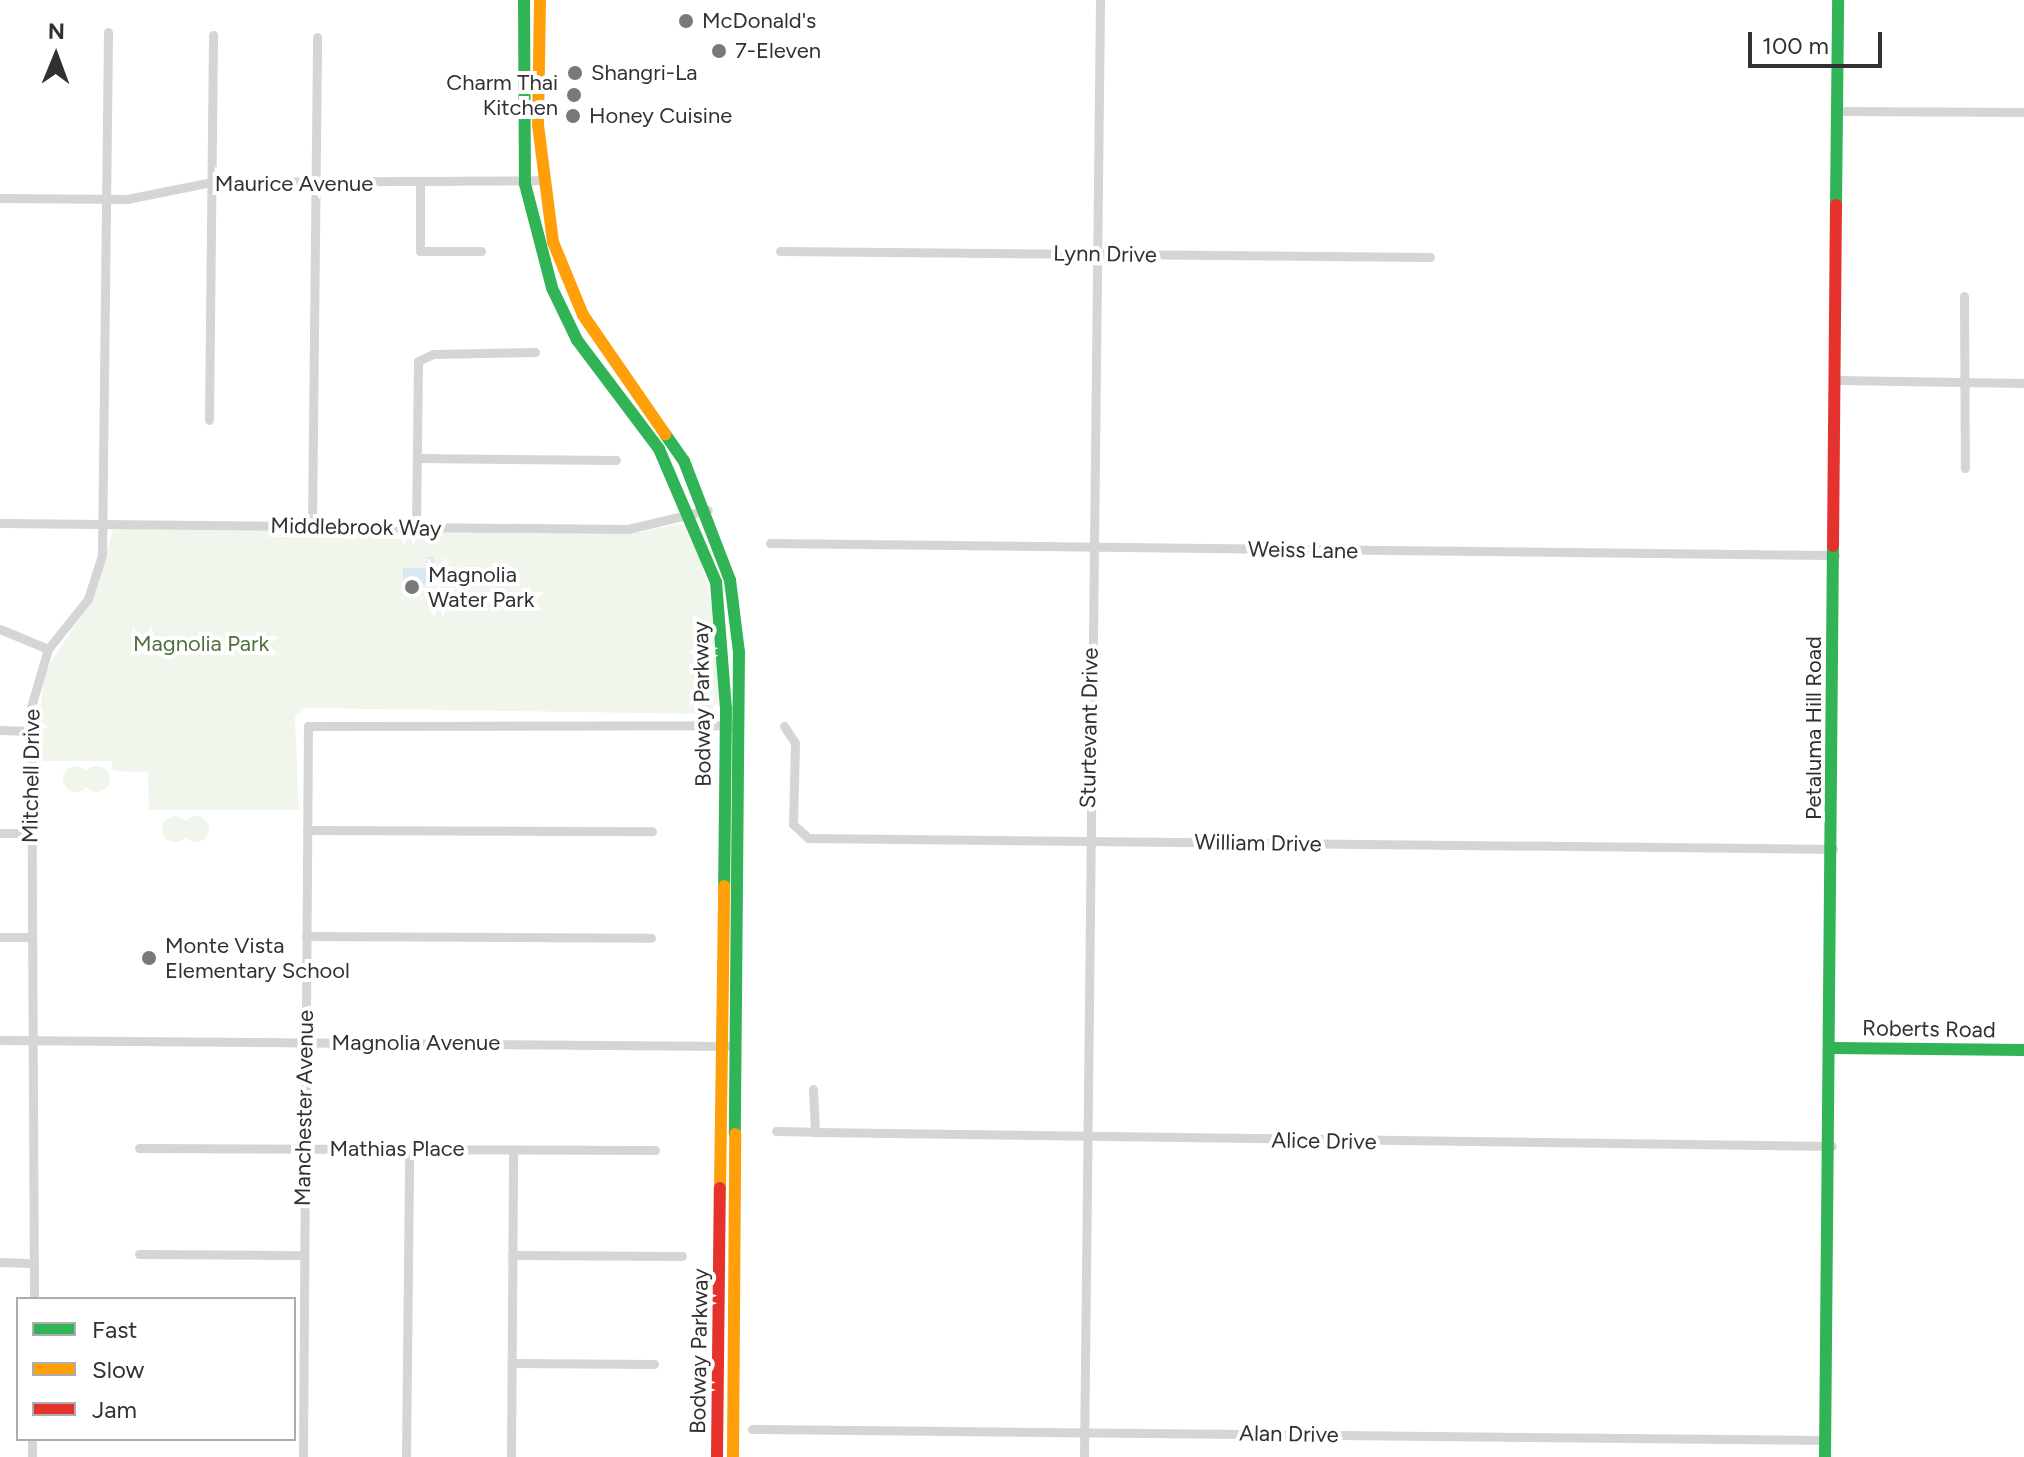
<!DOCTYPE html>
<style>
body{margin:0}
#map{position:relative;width:2024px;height:1457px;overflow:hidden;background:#fff;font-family:Figtree,sans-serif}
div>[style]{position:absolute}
.green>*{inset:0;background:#f1f6ed}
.round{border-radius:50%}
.water>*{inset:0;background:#dae8f4}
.street>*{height:9px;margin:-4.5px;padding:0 4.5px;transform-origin:4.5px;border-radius:4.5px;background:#d5d5d5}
.fast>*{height:12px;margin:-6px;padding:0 6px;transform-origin:6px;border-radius:6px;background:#30b455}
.slow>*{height:12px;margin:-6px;padding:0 6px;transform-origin:6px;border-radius:6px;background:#ff9f0a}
.jam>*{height:12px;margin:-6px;padding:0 6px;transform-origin:6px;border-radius:6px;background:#e5322d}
.dots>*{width:22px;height:22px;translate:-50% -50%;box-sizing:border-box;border:4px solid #fff;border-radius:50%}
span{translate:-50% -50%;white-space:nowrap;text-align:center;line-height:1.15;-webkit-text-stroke:8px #fff;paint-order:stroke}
.poi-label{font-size:22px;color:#313131}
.left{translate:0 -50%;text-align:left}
.right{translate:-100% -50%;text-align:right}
.street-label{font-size:22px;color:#313131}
.park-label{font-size:22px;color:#50703b}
.legend{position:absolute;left:16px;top:1297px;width:280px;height:144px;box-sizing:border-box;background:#fff;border:2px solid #adadad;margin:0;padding:10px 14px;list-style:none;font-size:24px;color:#313131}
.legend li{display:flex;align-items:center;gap:16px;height:40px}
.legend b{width:40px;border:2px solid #adadad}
.north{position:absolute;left:16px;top:16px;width:80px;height:80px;-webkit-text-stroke:6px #fff;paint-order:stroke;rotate:1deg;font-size:22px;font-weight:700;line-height:32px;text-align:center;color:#313131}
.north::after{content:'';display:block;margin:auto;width:28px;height:36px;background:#313131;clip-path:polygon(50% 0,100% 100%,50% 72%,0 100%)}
.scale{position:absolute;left:1748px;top:32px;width:134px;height:36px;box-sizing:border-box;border:4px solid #313131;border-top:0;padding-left:10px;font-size:24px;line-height:28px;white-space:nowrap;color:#313131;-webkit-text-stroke:6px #fff;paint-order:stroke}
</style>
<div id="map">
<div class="green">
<div style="clip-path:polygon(677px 524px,687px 525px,697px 541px,715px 619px,721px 698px,708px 714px,306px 708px,295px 717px,299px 810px,149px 810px,148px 772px,113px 771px,112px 761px,37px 761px,44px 673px,95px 594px,113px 529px,641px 532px)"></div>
<div class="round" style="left:63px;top:766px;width:26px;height:26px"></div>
<div class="round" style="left:84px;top:766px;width:26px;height:26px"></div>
<div class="round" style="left:162px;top:816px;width:26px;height:26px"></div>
<div class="round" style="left:183px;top:816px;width:26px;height:26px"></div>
</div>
<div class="water">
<div style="clip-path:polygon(427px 557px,434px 557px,433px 584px,403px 590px,403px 568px,426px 568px)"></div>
</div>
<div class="street">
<div style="left:1838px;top:111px;width:186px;rotate:0.3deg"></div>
<div style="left:420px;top:184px;width:67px;rotate:90deg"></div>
<div style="left:420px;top:251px;width:61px"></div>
<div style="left:0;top:198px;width:127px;rotate:0.5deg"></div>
<div style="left:127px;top:199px;width:87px;rotate:-11.3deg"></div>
<div style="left:212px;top:182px;width:329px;rotate:-0.3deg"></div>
<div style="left:780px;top:251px;width:650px;rotate:0.53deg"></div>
<div style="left:1964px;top:296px;width:172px;rotate:89.7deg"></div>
<div style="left:1837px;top:380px;width:187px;rotate:0.9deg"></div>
<div style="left:209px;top:420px;width:385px;rotate:-89.4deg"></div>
<div style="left:417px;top:458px;width:199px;rotate:0.6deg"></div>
<div style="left:0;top:523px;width:628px;rotate:0.55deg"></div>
<div style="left:628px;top:529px;width:82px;rotate:-13.4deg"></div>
<div style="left:312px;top:526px;width:489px;rotate:-89.4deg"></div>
<div style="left:416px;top:527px;width:166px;rotate:-89.3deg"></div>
<div style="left:418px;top:361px;width:17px;rotate:-25deg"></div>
<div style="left:433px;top:354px;width:102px;rotate:-1.1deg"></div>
<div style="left:770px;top:543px;width:1065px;rotate:0.65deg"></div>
<div style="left:0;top:629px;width:52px;rotate:22.6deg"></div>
<div style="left:784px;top:726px;width:20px;rotate:57deg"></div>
<div style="left:795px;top:743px;width:81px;rotate:91.4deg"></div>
<div style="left:793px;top:824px;width:21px;rotate:43deg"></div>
<div style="left:808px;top:838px;width:1025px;rotate:0.61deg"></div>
<div style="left:0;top:730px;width:30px;rotate:2deg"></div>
<div style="left:307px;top:830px;width:345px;rotate:0.2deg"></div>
<div style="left:0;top:833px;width:30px"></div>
<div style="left:306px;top:936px;width:345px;rotate:0.3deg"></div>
<div style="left:0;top:937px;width:30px"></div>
<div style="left:0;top:1040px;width:728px;rotate:0.47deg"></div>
<div style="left:813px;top:1089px;width:43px;rotate:87.3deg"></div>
<div style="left:815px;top:1132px;width:1017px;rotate:0.79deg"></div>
<div style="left:776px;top:1131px;width:39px;rotate:1deg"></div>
<div style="left:139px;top:1148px;width:516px;rotate:0.22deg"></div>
<div style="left:139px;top:1254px;width:163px;rotate:0.4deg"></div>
<div style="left:512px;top:1255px;width:170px;rotate:0.3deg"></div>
<div style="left:0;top:1262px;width:34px;rotate:2deg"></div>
<div style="left:34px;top:1299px;width:592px;rotate:-90.29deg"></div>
<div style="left:31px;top:707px;width:60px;rotate:-73.7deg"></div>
<div style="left:48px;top:649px;width:64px;rotate:-51.3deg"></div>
<div style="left:88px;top:599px;width:46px;rotate:-72.3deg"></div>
<div style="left:102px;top:555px;width:523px;rotate:-89.34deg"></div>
<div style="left:512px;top:1363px;width:142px;rotate:0.4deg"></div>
<div style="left:752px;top:1429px;width:1073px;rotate:0.59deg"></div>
<div style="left:32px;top:1457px;width:18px;rotate:-90deg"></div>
<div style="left:303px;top:1457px;width:731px;rotate:-89.61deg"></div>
<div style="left:308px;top:726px;width:423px;rotate:-0.1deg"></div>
<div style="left:406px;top:1457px;width:308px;rotate:-89.4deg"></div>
<div style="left:511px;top:1457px;width:307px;rotate:-89.6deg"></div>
<div style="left:1084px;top:1457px;width:1457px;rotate:-89.37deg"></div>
</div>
<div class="fast">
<div style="left:524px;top:0;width:184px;rotate:89.7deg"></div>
<div style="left:525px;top:184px;width:107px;rotate:75.4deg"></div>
<div style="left:552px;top:288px;width:58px;rotate:64.3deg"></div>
<div style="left:577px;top:340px;width:136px;rotate:53deg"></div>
<div style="left:659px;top:449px;width:145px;rotate:66.8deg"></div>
<div style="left:716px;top:582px;width:126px;rotate:85.5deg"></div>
<div style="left:726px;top:708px;width:178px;rotate:90.6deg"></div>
<div style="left:1836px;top:205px;width:205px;rotate:-89.4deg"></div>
<div style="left:665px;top:434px;width:33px;rotate:55deg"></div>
<div style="left:684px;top:461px;width:128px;rotate:68.9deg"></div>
<div style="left:730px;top:580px;width:73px;rotate:82.9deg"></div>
<div style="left:739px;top:652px;width:482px;rotate:90.5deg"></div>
<div style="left:1833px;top:1048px;width:191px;rotate:0.6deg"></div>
<div style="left:1825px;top:1457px;width:911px;rotate:-89.5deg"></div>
</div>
<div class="slow">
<div style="left:540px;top:0;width:125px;rotate:90.9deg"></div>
<div style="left:538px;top:125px;width:118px;rotate:82.7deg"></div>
<div style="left:553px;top:242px;width:79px;rotate:67.7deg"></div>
<div style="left:583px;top:315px;width:145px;rotate:55.4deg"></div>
<div style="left:720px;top:1188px;width:302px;rotate:-89.2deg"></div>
<div style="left:733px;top:1457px;width:323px;rotate:-89.6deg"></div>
</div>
<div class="jam">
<div style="left:1833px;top:546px;width:341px;rotate:-89.5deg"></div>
<div style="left:717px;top:1457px;width:269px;rotate:-89.4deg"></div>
</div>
<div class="dots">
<div style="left:686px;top:21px;background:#797979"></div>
<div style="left:719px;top:51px;background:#797979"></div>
<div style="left:575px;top:73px;background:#797979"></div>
<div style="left:574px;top:95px;background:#797979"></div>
<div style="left:573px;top:116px;background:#797979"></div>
<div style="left:412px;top:587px;background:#797979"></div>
<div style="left:149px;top:958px;background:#797979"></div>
</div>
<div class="poi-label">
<span class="left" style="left:702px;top:21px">McDonald's</span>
<span class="left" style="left:735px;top:51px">7-Eleven</span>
<span class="left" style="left:591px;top:73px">Shangri-La</span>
<span class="right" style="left:558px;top:95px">Charm Thai<br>Kitchen</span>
<span class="left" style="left:589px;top:116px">Honey Cuisine</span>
<span class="left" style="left:428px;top:587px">Magnolia<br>Water Park</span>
<span class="left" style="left:165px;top:958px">Monte Vista<br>Elementary School</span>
</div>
<div class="street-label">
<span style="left:294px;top:184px">Maurice Avenue</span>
<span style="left:1105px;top:254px;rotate:1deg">Lynn Drive</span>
<span style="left:356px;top:527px;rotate:1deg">Middlebrook Way</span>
<span style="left:1303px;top:550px;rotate:1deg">Weiss Lane</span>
<span style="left:702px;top:704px;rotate:-91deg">Bodway Parkway</span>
<span style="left:1089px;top:728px;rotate:-89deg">Sturtevant Drive</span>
<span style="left:1814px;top:728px;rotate:-90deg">Petaluma Hill Road</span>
<span style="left:31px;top:776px;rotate:-89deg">Mitchell Drive</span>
<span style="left:1258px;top:843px;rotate:1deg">William Drive</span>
<span style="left:1929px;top:1029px;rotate:1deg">Roberts Road</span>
<span style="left:416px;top:1043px">Magnolia Avenue</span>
<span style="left:304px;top:1108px;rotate:-89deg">Manchester Avenue</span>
<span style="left:1324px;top:1141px;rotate:1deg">Alice Drive</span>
<span style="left:397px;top:1149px">Mathias Place</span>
<span style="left:699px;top:1351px;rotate:-89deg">Bodway Parkway</span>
<span style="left:1289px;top:1434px;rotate:1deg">Alan Drive</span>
</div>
<div class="park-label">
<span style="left:201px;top:644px">Magnolia Park</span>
</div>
<ul class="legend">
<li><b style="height:10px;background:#30b455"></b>Fast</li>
<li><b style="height:10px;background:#ff9f0a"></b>Slow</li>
<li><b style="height:10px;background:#e5322d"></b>Jam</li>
</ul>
<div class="north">N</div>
<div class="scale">100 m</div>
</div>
